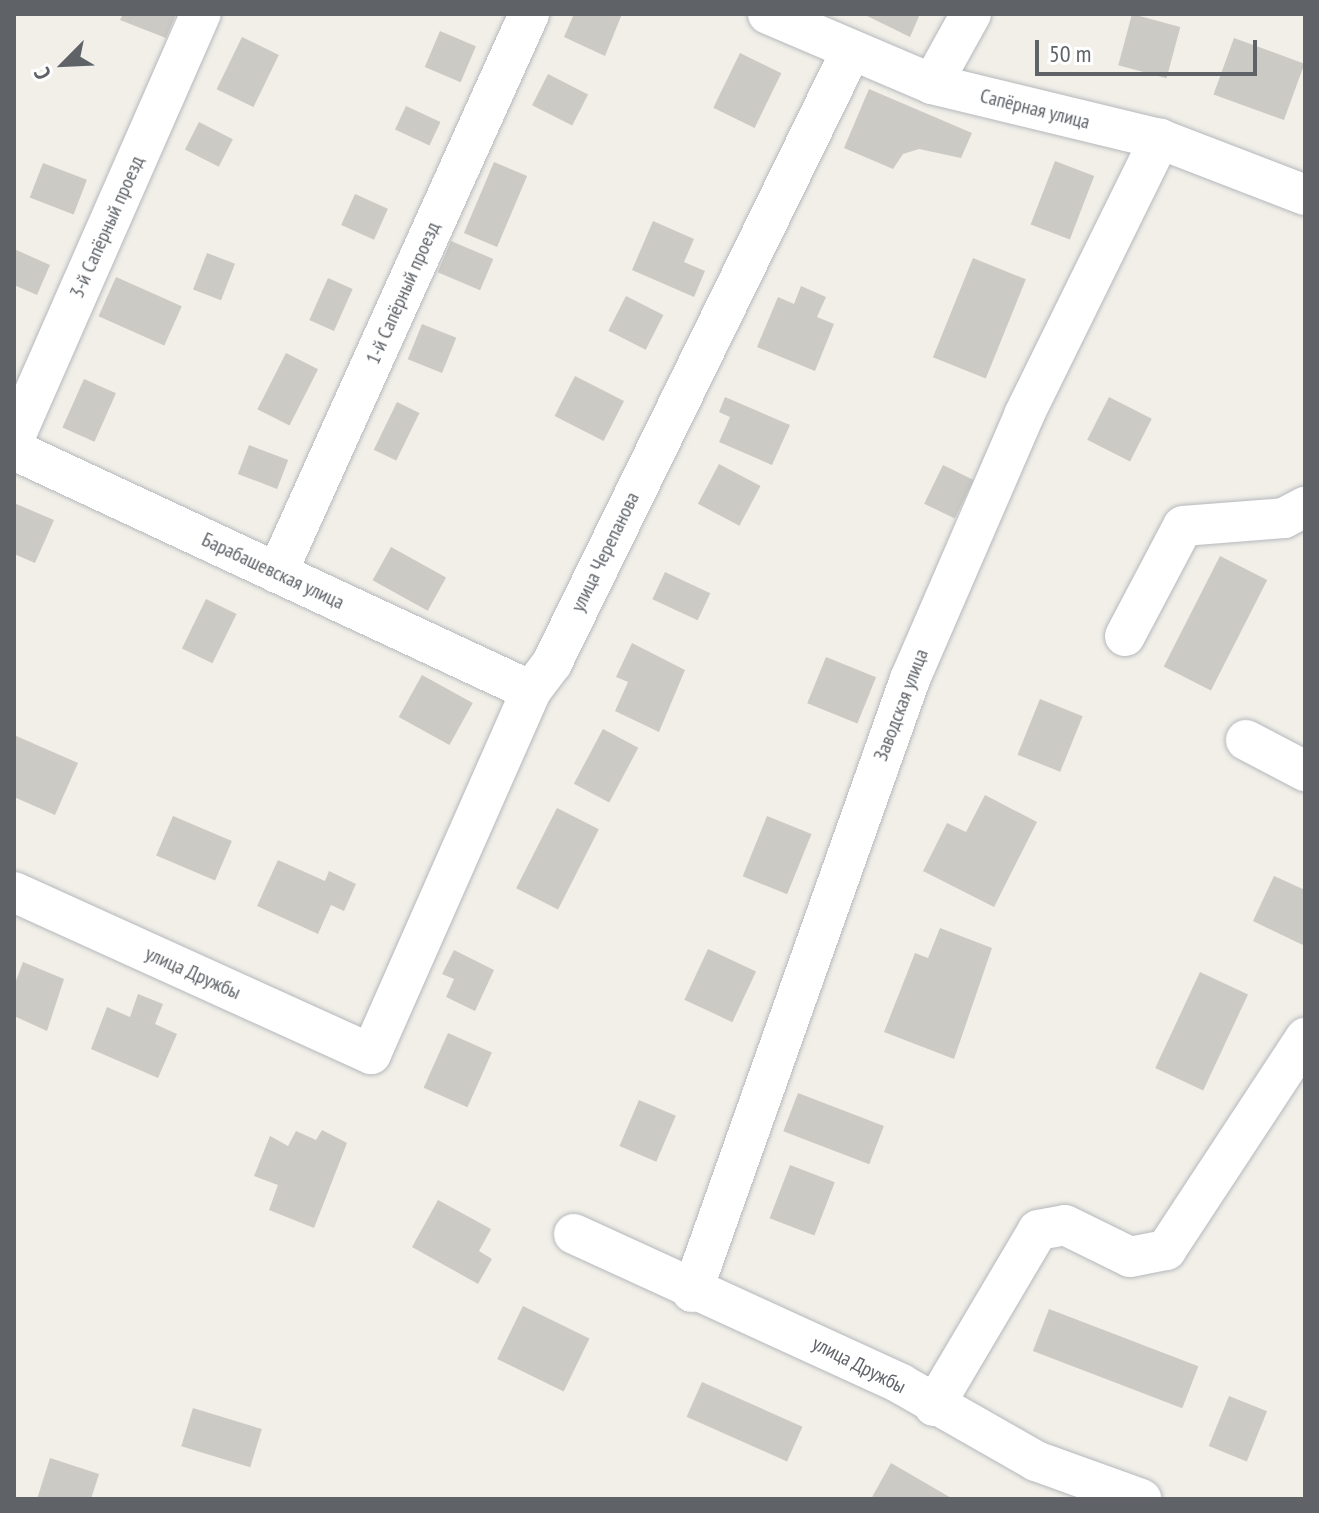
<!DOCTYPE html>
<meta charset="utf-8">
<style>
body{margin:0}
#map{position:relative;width:1319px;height:1513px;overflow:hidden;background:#f1efe8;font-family:"PT Sans Narrow",sans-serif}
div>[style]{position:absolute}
.building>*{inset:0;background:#cccac5;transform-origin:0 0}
.roads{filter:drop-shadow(0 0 2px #b5b8bc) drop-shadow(0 0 2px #b5b8bc)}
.minor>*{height:40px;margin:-20px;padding:0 20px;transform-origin:20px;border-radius:20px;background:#fff}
span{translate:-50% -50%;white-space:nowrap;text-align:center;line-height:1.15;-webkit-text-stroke:8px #fff;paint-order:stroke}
.street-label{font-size:20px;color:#5f6368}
.frame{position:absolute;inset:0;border:16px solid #5f6368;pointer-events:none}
.north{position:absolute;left:24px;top:24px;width:80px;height:80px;-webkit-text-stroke:6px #fff;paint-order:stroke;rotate:246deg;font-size:22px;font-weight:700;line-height:32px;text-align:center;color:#5f6368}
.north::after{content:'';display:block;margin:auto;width:28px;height:36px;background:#5f6368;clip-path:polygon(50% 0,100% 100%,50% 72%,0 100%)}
.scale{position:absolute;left:1035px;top:40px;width:222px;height:36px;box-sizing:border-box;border:4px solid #5f6368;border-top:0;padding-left:10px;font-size:24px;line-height:28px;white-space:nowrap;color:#5f6368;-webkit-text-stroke:6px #fff;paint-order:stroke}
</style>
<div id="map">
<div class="building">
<div style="clip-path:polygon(123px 14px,176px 14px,166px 38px,120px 20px)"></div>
<div style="clip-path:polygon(574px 14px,622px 14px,605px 56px,564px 37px)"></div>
<div style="clip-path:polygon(863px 14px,920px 14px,910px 37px)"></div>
<div style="left:1132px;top:14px;width:50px;height:53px;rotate:15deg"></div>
<div style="left:440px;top:31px;width:39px;height:39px;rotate:23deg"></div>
<div style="left:242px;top:37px;width:41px;height:58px;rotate:26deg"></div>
<div style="left:1234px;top:38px;width:75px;height:60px;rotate:20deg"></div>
<div style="left:740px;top:53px;width:46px;height:61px;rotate:26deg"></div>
<div style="left:548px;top:74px;width:45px;height:35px;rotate:27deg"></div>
<div style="clip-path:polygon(869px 89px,972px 133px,961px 158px,919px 149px,903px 154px,893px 169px,844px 148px)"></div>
<div style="left:406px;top:106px;width:38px;height:26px;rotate:25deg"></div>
<div style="left:199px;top:122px;width:38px;height:31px;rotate:27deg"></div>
<div style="left:1055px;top:161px;width:42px;height:68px;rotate:21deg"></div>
<div style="left:494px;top:162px;width:36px;height:77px;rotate:23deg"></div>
<div style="left:43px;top:163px;width:47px;height:37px;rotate:21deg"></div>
<div style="left:355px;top:194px;width:36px;height:34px;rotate:24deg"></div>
<div style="clip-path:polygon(653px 221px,694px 239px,684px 262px,705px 271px,694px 297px,632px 270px)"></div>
<div style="left:451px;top:241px;width:46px;height:34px;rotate:23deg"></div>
<div style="clip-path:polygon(14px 249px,50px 265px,37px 295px,14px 285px)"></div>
<div style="left:207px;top:253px;width:30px;height:39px;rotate:21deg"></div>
<div style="left:973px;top:258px;width:57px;height:107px;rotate:22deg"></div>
<div style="left:116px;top:277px;width:72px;height:43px;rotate:24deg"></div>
<div style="left:328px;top:278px;width:27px;height:46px;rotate:24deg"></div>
<div style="clip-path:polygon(801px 286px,826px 297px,817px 317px,834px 324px,815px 371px,757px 347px,778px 297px,794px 304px)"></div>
<div style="left:626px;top:296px;width:42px;height:39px;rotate:27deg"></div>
<div style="left:422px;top:324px;width:37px;height:38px;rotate:22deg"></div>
<div style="left:286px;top:353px;width:36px;height:63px;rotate:27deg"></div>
<div style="left:575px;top:376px;width:55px;height:45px;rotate:27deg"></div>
<div style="left:84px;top:379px;width:35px;height:53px;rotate:24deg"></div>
<div style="clip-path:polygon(725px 397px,790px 425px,772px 465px,719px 442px,730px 417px,719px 412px)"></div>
<div style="left:1109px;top:397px;width:48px;height:48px;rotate:27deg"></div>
<div style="left:397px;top:402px;width:25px;height:53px;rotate:26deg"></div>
<div style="left:249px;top:445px;width:42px;height:31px;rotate:21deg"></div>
<div style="left:719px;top:464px;width:47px;height:45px;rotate:28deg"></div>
<div style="left:943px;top:465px;width:34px;height:43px;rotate:26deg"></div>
<div style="clip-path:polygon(14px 503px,54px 520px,35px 563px,14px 554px)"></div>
<div style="left:391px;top:547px;width:63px;height:38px;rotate:29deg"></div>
<div style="left:1220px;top:556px;width:53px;height:124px;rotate:27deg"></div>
<div style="left:665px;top:572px;width:50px;height:30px;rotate:25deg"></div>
<div style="left:206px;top:599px;width:34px;height:55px;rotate:26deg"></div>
<div style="clip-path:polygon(632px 643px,685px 670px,659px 732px,615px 711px,628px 682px,616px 677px)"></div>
<div style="left:826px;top:657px;width:54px;height:50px;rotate:22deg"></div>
<div style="left:422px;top:675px;width:58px;height:48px;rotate:29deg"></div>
<div style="left:1040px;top:699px;width:46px;height:60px;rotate:22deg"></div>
<div style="left:603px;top:729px;width:40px;height:62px;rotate:28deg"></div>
<div style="clip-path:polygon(14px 735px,78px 763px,55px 815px,14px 797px)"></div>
<div style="clip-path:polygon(985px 795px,1037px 822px,994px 907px,923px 871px,947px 823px,966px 832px)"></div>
<div style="left:557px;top:808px;width:47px;height:90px;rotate:27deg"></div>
<div style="left:173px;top:816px;width:64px;height:43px;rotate:23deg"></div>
<div style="left:767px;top:816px;width:48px;height:65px;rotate:22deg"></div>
<div style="clip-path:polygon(278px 860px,325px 881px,329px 871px,356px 884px,344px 911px,331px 905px,318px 934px,257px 906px)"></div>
<div style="clip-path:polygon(1274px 876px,1305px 890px,1305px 946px,1253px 921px)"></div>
<div style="clip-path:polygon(940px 928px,992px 948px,954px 1059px,884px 1032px,915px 953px,928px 958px)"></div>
<div style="left:708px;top:949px;width:53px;height:56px;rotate:25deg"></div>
<div style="clip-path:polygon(454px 950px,494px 970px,475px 1011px,446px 997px,454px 979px,442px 974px)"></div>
<div style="clip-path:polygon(23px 962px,64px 979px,47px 1031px,14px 1016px,14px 986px)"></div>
<div style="left:1200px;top:972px;width:53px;height:106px;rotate:25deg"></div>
<div style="clip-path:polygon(138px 994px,163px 1004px,155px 1024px,177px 1034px,158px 1078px,91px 1049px,107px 1007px,130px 1017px)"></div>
<div style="left:448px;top:1033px;width:48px;height:60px;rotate:24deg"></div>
<div style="left:798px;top:1093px;width:92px;height:41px;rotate:21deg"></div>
<div style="left:639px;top:1100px;width:40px;height:50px;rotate:23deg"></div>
<div style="clip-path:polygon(322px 1130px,347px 1143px,314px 1228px,269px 1210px,278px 1185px,254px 1176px,270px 1136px,288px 1146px,296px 1131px,316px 1140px)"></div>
<div style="left:790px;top:1165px;width:48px;height:57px;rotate:21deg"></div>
<div style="clip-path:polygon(438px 1200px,491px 1229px,479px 1251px,492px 1259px,478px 1284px,412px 1247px)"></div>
<div style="left:523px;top:1306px;width:74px;height:59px;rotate:26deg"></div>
<div style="left:1049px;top:1309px;width:160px;height:45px;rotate:21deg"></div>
<div style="left:702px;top:1382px;width:110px;height:38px;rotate:24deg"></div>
<div style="left:1229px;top:1396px;width:41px;height:54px;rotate:22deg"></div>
<div style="left:193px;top:1408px;width:72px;height:40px;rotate:17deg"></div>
<div style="clip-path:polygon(50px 1458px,99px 1474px,91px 1499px,37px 1499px)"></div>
<div style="clip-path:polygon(891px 1463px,953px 1499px,871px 1499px)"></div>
</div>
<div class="roads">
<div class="minor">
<div style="left:768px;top:14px;width:178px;rotate:23.1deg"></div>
<div style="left:932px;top:84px;width:235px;rotate:13.6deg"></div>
<div style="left:1160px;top:139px;width:155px;rotate:21.1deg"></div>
<div style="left:932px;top:84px;width:80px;rotate:-60.9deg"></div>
<div style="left:14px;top:439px;width:464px;rotate:-66.3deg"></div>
<div style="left:14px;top:450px;width:570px;rotate:24.99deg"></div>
<div style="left:277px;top:573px;width:613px;rotate:-65.73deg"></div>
<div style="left:1125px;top:636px;width:124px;rotate:-62.2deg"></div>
<div style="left:1183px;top:526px;width:101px;rotate:-4.5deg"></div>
<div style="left:1284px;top:518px;width:24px;rotate:-28deg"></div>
<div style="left:1246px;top:740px;width:67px;rotate:27.7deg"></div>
<div style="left:14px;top:892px;width:392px;rotate:24.4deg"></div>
<div style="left:371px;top:1054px;width:397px;rotate:-66.2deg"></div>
<div style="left:531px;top:691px;width:35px;rotate:-53deg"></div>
<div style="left:552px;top:663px;width:679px;rotate:-63.96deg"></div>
<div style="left:574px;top:1234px;width:360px;rotate:24.6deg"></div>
<div style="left:901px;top:1384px;width:155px;rotate:29.7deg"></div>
<div style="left:1036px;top:1461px;width:112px;rotate:19.9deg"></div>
<div style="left:692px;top:1292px;width:651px;rotate:-70.42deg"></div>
<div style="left:910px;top:679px;width:288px;rotate:-66.6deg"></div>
<div style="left:1024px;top:415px;width:308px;rotate:-63.8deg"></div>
<div style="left:934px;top:1406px;width:204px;rotate:-59.4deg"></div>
<div style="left:1038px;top:1230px;width:27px;rotate:-10deg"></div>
<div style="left:1065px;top:1225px;width:72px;rotate:26.2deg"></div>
<div style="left:1130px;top:1257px;width:37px;rotate:-11deg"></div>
<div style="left:1166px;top:1250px;width:254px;rotate:-56.7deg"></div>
</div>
</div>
<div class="street-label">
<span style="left:1035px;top:109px;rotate:14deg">Сапёрная улица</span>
<span style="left:107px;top:227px;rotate:-66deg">3-й Сапёрный проезд</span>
<span style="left:403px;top:293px;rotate:-66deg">1-й Сапёрный проезд</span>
<span style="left:605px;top:552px;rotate:-64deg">улица Черепанова</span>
<span style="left:273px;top:571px;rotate:25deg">Барабашевская улица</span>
<span style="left:901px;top:705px;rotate:-69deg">Заводская улица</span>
<span style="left:193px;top:973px;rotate:24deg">улица Дружбы</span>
<span style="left:859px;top:1365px;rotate:27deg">улица Дружбы</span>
</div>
<div class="frame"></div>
<div class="north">С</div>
<div class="scale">50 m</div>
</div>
